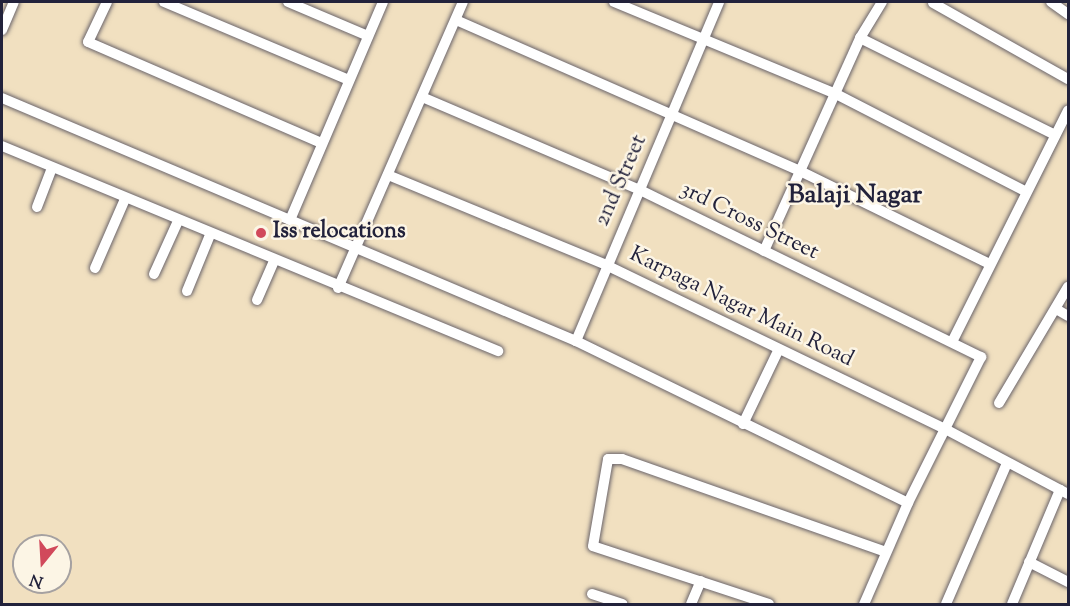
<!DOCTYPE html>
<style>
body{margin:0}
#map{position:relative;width:1070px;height:606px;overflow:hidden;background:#f1e0c0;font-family:"Sorts Mill Goudy",serif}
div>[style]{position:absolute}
.roads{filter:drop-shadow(0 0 2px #6a646a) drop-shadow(0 0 2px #6a646a)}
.street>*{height:10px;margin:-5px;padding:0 5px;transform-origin:5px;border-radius:5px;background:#fff}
.dots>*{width:16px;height:16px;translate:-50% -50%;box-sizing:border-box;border:3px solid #fcf5e5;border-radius:50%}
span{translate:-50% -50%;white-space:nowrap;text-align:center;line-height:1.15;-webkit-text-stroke:5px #fcf5e5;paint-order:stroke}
.street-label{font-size:22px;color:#22223b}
.poi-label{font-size:22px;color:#22223b;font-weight:700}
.left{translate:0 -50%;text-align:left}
.quarter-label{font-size:26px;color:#22223b;font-weight:700}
.frame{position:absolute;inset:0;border:3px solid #22223b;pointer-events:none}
.north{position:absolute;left:12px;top:534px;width:60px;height:60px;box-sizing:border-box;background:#fcf5e5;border:2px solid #a5a1a1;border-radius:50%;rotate:198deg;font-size:16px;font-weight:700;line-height:24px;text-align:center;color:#22223b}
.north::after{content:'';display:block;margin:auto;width:21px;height:27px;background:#d1495b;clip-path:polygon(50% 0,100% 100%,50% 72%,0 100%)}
</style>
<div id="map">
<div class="roads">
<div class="street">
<div style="left:107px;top:2px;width:44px;rotate:115.4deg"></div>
<div style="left:88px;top:42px;width:254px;rotate:23.4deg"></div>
<div style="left:164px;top:2px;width:201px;rotate:22.9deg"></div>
<div style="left:288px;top:2px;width:87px;rotate:23deg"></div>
<div style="left:614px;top:2px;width:240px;rotate:22.5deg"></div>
<div style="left:836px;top:94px;width:212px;rotate:27.2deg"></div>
<div style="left:882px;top:2px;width:42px;rotate:121.4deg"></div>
<div style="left:860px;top:38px;width:218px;rotate:26.4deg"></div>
<div style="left:1051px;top:2px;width:21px;rotate:35deg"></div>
<div style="left:933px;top:3px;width:155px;rotate:29.4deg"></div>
<div style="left:456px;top:20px;width:373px;rotate:23.7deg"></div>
<div style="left:798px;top:170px;width:214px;rotate:26.1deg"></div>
<div style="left:2px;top:30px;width:30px;rotate:-67deg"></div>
<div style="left:422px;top:97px;width:237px;rotate:23.1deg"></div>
<div style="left:640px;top:190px;width:380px;rotate:26.1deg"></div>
<div style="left:981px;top:357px;width:163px;rotate:116.6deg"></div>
<div style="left:908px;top:503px;width:110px;rotate:113.5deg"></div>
<div style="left:2px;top:98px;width:623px;rotate:22.95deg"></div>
<div style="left:576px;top:341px;width:369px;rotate:26deg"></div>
<div style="left:2px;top:146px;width:537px;rotate:22.46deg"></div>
<div style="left:388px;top:175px;width:236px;rotate:22.4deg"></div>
<div style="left:606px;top:265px;width:379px;rotate:25.8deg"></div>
<div style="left:947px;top:430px;width:137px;rotate:27.9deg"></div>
<div style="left:37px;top:207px;width:42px;rotate:-69deg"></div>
<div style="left:290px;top:220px;width:237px;rotate:-66.9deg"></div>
<div style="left:764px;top:251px;width:234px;rotate:-65.7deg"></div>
<div style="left:95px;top:268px;width:75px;rotate:-66.5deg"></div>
<div style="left:154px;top:274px;width:58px;rotate:-65.6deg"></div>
<div style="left:338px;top:288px;width:312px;rotate:-66.4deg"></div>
<div style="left:187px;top:291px;width:61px;rotate:-67.7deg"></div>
<div style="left:257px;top:300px;width:43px;rotate:-66.4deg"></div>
<div style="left:1056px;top:309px;width:14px;rotate:30deg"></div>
<div style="left:576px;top:341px;width:368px;rotate:-67.1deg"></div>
<div style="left:952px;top:342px;width:259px;rotate:-63.4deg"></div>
<div style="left:999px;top:403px;width:135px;rotate:-59.3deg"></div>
<div style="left:743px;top:424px;width:83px;rotate:-64.4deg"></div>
<div style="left:1029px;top:562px;width:44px;rotate:27.1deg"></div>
<div style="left:592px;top:594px;width:32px;rotate:18deg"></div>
<div style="left:691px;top:604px;width:25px;rotate:-67deg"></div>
<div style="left:769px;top:604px;width:185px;rotate:-161.8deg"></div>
<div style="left:593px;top:546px;width:88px;rotate:-80.2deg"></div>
<div style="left:608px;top:459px;width:14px"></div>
<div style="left:622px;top:459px;width:280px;rotate:19.4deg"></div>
<div style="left:946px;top:604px;width:154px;rotate:-66.6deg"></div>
<div style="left:1012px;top:604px;width:124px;rotate:-67.2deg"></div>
</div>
</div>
<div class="dots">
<div style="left:261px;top:233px;background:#d1495b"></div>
</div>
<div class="street-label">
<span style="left:622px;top:181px;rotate:-66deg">2nd Street</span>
<span style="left:749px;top:222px;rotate:26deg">3rd Cross Street</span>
<span style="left:741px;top:308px;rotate:26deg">Karpaga Nagar Main Road</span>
</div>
<div class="poi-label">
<span class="left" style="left:273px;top:233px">Iss relocations</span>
</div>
<div class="quarter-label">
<span style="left:855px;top:196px">Balaji Nagar</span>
</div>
<div class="frame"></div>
<div class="north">N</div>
</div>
